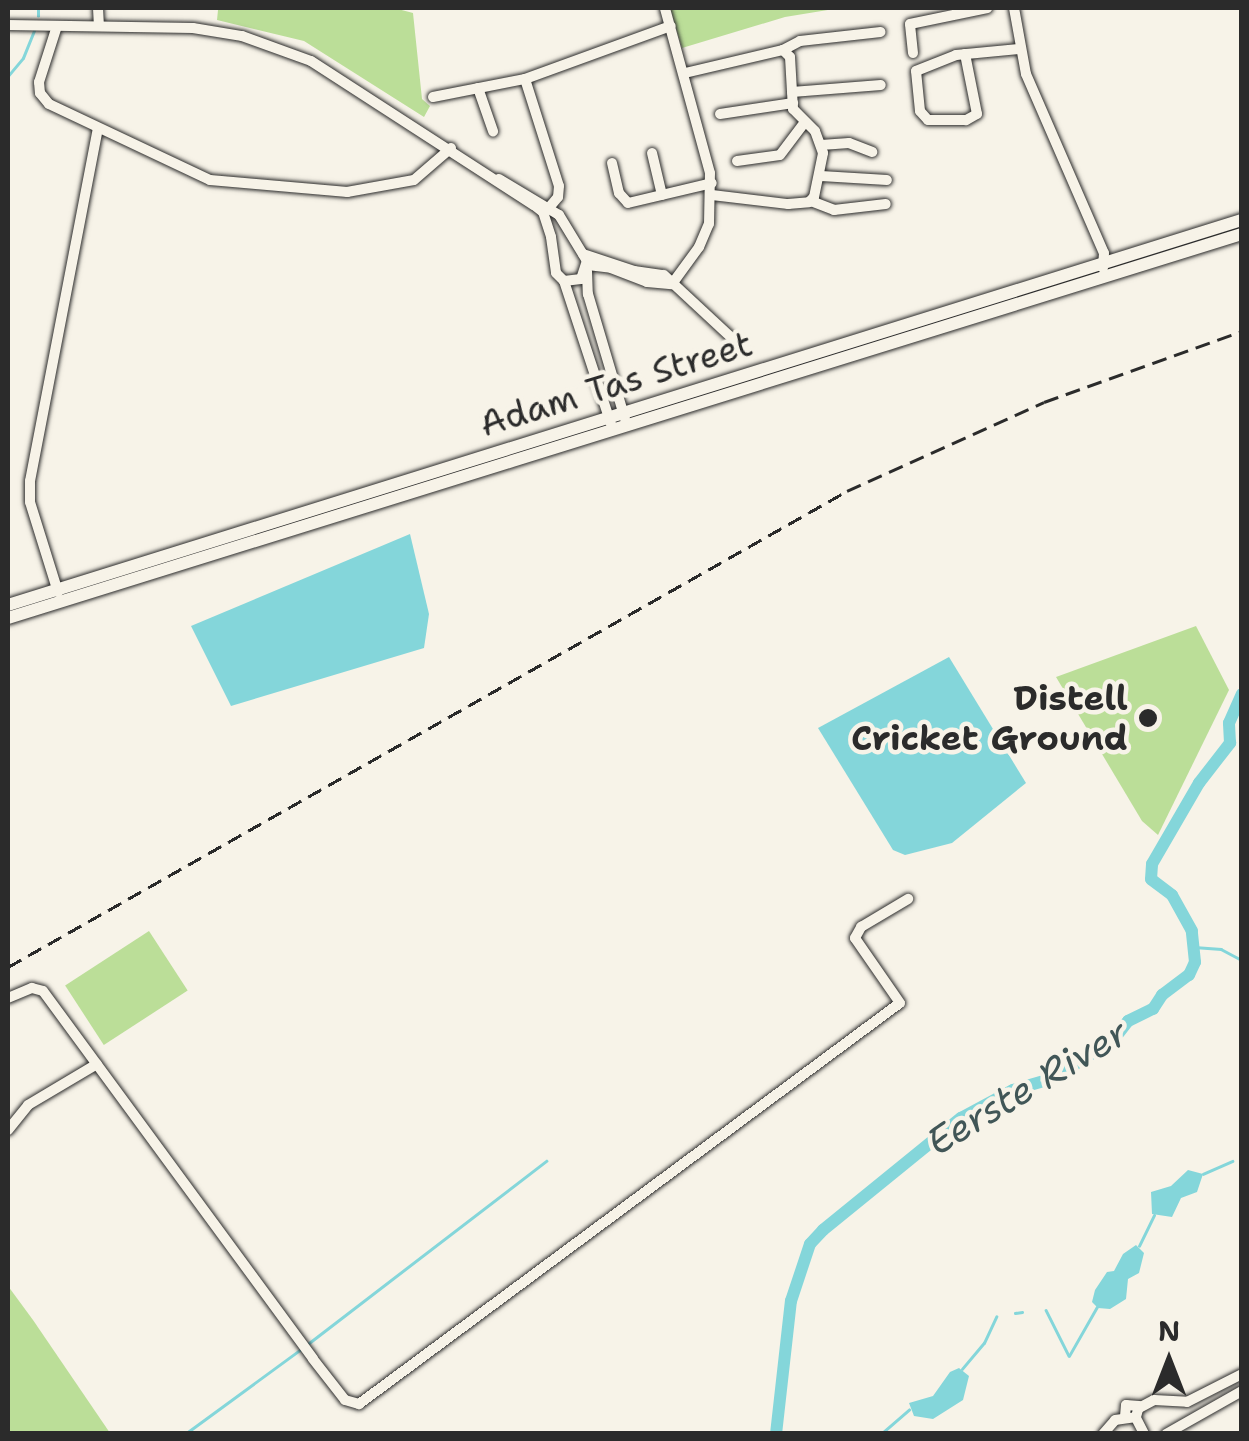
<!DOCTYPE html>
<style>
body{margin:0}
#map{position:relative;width:1249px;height:1441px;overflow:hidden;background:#f7f3e8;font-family:"Shantell Sans",sans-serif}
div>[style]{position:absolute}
.green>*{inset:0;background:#bbde98;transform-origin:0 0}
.water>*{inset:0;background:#84d6da}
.stream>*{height:2.5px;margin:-1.25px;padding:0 1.25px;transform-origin:1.25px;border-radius:1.25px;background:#84d6da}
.river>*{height:12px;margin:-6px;padding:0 6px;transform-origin:6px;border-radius:6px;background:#84d6da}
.roads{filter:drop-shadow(0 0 2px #2b2b2b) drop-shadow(0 0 2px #2b2b2b)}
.minor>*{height:10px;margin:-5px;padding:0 5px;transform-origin:5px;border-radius:5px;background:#f7f3e8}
.major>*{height:12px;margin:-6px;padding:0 6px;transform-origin:6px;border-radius:6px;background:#f7f3e8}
.rail>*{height:2.5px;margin-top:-1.25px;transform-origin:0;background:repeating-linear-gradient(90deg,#2b2b2b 0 15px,transparent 0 23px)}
.dots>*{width:28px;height:28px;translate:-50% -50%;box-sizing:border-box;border:5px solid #f7f3e8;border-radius:50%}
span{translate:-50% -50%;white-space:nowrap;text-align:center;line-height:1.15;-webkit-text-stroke:9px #f7f3e8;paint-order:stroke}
.street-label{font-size:35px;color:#2b2b2b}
.poi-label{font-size:35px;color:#2b2b2b;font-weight:700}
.right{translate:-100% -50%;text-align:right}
.water-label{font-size:38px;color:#415657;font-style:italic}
.frame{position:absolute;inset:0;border:10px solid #2b2b2b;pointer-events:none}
.north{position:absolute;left:1119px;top:1311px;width:100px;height:100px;-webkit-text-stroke:8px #f7f3e8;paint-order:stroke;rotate:0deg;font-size:28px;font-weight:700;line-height:40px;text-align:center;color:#2b2b2b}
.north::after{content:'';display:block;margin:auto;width:35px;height:45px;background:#2b2b2b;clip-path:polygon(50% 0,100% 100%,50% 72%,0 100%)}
</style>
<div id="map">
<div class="green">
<div style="clip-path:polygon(225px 8px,394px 8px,413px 13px,422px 99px,430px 106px,424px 117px,304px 41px,217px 20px,218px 10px)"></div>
<div style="clip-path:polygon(670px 8px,840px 8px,785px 17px,682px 48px)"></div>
<div style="clip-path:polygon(1196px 626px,1229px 690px,1158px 835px,1142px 821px,1056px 677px)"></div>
<div style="left:149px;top:931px;width:71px;height:100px;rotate:57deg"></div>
<div style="clip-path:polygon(8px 1286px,33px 1320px,110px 1433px,8px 1433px)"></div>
</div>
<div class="water">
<div style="clip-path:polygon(410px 534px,429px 614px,424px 648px,231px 706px,191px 626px)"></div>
<div style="clip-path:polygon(949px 657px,1026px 783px,952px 843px,905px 855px,893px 850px,818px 728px)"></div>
<div style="clip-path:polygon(1188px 1170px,1203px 1174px,1197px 1192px,1181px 1198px,1172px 1217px,1152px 1214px,1151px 1192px,1171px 1186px)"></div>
<div style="clip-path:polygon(1136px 1245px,1144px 1253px,1139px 1273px,1128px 1279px,1126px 1299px,1110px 1309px,1098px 1308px,1092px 1302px,1095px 1290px,1107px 1272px,1114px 1271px,1123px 1254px)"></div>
<div style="clip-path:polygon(959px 1368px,969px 1376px,963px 1400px,933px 1419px,914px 1416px,909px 1403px,933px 1396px,950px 1372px)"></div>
</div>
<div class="stream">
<div style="left:38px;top:16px;width:8px;rotate:-90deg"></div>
<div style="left:8px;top:76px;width:23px;rotate:-50deg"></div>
<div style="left:23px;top:58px;width:29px;rotate:-68deg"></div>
<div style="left:1194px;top:947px;width:27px;rotate:4deg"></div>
<div style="left:1221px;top:949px;width:24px;rotate:28deg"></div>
<div style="left:1203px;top:1174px;width:32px;rotate:-24deg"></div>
<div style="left:1139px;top:1246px;width:34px;rotate:-64deg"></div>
<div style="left:1046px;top:1310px;width:51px;rotate:63.4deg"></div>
<div style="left:1069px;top:1356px;width:56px;rotate:-60.3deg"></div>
<div style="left:1015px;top:1313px;width:7px;rotate:-8deg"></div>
<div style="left:309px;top:1343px;width:299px;rotate:-37.5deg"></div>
<div style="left:962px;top:1369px;width:34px;rotate:-50deg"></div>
<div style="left:984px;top:1343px;width:29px;rotate:-65deg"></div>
<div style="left:185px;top:1434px;width:144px;rotate:-36.2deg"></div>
<div style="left:881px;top:1434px;width:37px;rotate:-41deg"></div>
</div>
<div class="river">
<div style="left:776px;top:1434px;width:134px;rotate:-83.6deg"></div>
<div style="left:791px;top:1301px;width:60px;rotate:-71.6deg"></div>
<div style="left:810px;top:1244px;width:19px;rotate:-47deg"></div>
<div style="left:823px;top:1230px;width:178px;rotate:-39.1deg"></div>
<div style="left:961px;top:1118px;width:59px;rotate:-28.3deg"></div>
<div style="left:1013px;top:1090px;width:43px;rotate:-16.3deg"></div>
<div style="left:1054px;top:1078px;width:72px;rotate:-33deg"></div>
<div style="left:1114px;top:1039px;width:23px;rotate:-52deg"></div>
<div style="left:1128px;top:1021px;width:28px;rotate:-26deg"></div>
<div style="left:1153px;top:1009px;width:17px;rotate:-57deg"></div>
<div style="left:1162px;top:995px;width:34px;rotate:-37deg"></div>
<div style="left:1189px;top:975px;width:14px;rotate:-65deg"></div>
<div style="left:1195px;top:962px;width:31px;rotate:-96deg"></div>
<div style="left:1192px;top:931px;width:41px;rotate:-119.1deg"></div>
<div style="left:1172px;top:895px;width:26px;rotate:-143deg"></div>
<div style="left:1151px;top:879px;width:15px;rotate:-86deg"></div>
<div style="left:1152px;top:864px;width:94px;rotate:-59.9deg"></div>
<div style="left:1199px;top:783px;width:51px;rotate:-52.2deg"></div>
<div style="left:1230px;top:743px;width:20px;rotate:-93deg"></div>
<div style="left:1229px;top:723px;width:32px;rotate:-66deg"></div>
</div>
<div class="roads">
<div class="minor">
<div style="left:98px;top:8px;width:17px;rotate:87deg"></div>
<div style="left:1014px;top:8px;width:67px;rotate:79.7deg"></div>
<div style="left:1026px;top:74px;width:195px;rotate:66.5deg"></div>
<div style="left:1104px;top:253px;width:15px;rotate:94deg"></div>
<div style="left:8px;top:25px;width:185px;rotate:0.9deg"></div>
<div style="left:193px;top:28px;width:50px;rotate:9.3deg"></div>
<div style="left:242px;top:36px;width:73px;rotate:19.9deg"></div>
<div style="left:311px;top:61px;width:265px;rotate:32.9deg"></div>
<div style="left:534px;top:205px;width:11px;rotate:38deg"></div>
<div style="left:543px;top:212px;width:26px;rotate:72deg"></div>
<div style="left:551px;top:237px;width:36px;rotate:82deg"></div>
<div style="left:556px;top:273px;width:11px;rotate:45deg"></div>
<div style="left:564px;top:281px;width:17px;rotate:-7deg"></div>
<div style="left:581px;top:279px;width:19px;rotate:-72deg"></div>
<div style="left:587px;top:261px;width:54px;rotate:-121.3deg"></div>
<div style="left:559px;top:215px;width:70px;rotate:-149deg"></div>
<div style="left:57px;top:26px;width:59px;rotate:107.8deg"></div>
<div style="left:39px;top:82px;width:11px;rotate:85deg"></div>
<div style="left:40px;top:93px;width:14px;rotate:51deg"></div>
<div style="left:49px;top:104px;width:178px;rotate:25.3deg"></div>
<div style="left:210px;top:180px;width:138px;rotate:5deg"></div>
<div style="left:347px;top:192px;width:68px;rotate:-10.2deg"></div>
<div style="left:414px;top:180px;width:49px;rotate:-40.9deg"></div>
<div style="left:913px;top:53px;width:29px;rotate:-96deg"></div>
<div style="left:910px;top:24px;width:79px;rotate:-11.7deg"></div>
<div style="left:965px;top:54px;width:61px;rotate:78.7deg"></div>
<div style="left:977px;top:114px;width:13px;rotate:151deg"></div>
<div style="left:966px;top:120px;width:38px;rotate:180deg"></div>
<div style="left:928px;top:120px;width:12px;rotate:-132deg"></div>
<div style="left:920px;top:111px;width:40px;rotate:-95.7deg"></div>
<div style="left:916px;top:71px;width:43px;rotate:-21.8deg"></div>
<div style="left:956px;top:55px;width:63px;rotate:-5.4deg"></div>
<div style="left:685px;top:73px;width:101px;rotate:-13.2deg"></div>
<div style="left:783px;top:50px;width:19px;rotate:-28deg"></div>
<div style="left:800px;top:41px;width:81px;rotate:-6.4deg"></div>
<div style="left:525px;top:79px;width:112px;rotate:72.4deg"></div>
<div style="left:559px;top:186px;width:11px;rotate:95deg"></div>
<div style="left:558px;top:197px;width:16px;rotate:130deg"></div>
<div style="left:478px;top:88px;width:46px;rotate:70.8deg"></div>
<div style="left:792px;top:92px;width:89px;rotate:-4.5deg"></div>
<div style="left:433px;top:97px;width:94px;rotate:-11.1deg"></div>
<div style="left:525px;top:79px;width:155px;rotate:-20deg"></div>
<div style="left:720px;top:114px;width:74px;rotate:-8.6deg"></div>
<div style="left:821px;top:145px;width:28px;rotate:-4deg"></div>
<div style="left:849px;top:143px;width:25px;rotate:21deg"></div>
<div style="left:652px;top:153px;width:43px;rotate:76.6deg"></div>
<div style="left:737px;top:161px;width:43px;rotate:-7.9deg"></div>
<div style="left:780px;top:155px;width:41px;rotate:-52.9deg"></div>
<div style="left:612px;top:163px;width:31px;rotate:77deg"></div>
<div style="left:619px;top:193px;width:13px;rotate:48deg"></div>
<div style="left:628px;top:203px;width:86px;rotate:-13.4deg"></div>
<div style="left:821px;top:176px;width:66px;rotate:3.5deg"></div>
<div style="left:712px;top:195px;width:77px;rotate:6.8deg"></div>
<div style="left:788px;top:204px;width:21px;rotate:-5deg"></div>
<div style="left:809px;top:202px;width:7px;rotate:-45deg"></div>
<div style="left:814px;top:197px;width:45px;rotate:-78.4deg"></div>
<div style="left:823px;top:153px;width:23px;rotate:-110deg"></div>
<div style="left:815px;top:131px;width:31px;rotate:-135deg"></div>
<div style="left:793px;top:109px;width:52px;rotate:-93.3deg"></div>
<div style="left:790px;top:57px;width:10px;rotate:-135deg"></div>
<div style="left:811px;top:201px;width:25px;rotate:21deg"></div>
<div style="left:834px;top:210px;width:52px;rotate:-6.6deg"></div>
<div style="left:583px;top:254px;width:54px;rotate:18.4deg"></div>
<div style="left:634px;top:271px;width:30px;rotate:8deg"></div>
<div style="left:588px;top:265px;width:23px;rotate:7deg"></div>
<div style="left:611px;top:268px;width:39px;rotate:21deg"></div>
<div style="left:647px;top:282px;width:25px;rotate:5deg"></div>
<div style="left:672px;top:284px;width:46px;rotate:-53.9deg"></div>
<div style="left:699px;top:247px;width:25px;rotate:-67deg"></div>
<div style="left:709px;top:224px;width:51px;rotate:-88.9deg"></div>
<div style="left:710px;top:173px;width:171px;rotate:-105.3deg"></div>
<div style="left:587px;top:271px;width:23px;rotate:88deg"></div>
<div style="left:588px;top:294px;width:130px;rotate:73.5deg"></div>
<div style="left:664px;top:275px;width:98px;rotate:42.9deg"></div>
<div style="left:564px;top:281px;width:151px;rotate:71.8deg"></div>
<div style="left:58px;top:592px;width:94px;rotate:-107.3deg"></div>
<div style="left:30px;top:502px;width:21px;rotate:-90deg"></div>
<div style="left:30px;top:481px;width:359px;rotate:-79.1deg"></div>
<div style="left:8px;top:998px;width:26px;rotate:-23deg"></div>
<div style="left:32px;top:988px;width:11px;rotate:15deg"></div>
<div style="left:43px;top:991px;width:456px;rotate:53.7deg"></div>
<div style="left:313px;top:1359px;width:52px;rotate:52deg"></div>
<div style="left:345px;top:1400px;width:15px;rotate:16deg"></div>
<div style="left:359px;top:1404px;width:673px;rotate:-36.55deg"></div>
<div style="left:900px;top:1003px;width:79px;rotate:-124.7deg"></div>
<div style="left:855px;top:938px;width:13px;rotate:-61deg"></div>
<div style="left:861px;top:927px;width:55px;rotate:-30.8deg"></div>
<div style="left:8px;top:1130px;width:32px;rotate:-51deg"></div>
<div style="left:28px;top:1105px;width:80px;rotate:-30.7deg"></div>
<div style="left:1139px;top:1408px;width:17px;rotate:-28deg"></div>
<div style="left:1154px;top:1400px;width:33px;rotate:3deg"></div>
<div style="left:1187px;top:1402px;width:62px;rotate:-27deg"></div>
<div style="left:1136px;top:1418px;width:18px;rotate:63deg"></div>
<div style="left:1103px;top:1434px;width:18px;rotate:-49deg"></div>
<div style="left:1115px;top:1420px;width:21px;rotate:-8deg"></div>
<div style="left:1136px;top:1417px;width:11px;rotate:-75deg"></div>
<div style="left:1139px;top:1406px;width:13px;rotate:-176deg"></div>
<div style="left:1126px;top:1405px;width:11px;rotate:95deg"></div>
<div style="left:1166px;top:1434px;width:87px;rotate:-29.5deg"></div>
</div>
<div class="major">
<div style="left:8px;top:605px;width:1293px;rotate:-17.33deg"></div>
<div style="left:8px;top:618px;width:1292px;rotate:-17.29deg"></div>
</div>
</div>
<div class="rail">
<div style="left:8px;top:967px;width:965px;rotate:-29.57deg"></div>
<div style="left:847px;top:491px;width:216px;rotate:-24.3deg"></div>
<div style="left:1044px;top:402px;width:210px;rotate:-19.7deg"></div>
</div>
<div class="dots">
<div style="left:1148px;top:718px;background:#2b2b2b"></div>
</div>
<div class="street-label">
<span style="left:616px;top:384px;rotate:-17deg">Adam Tas Street</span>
</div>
<div class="poi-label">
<span class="right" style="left:1128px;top:718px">Distell<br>Cricket Ground</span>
</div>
<div class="water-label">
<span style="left:1027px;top:1087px;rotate:-31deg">Eerste River</span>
</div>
<div class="frame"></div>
<div class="north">N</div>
</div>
